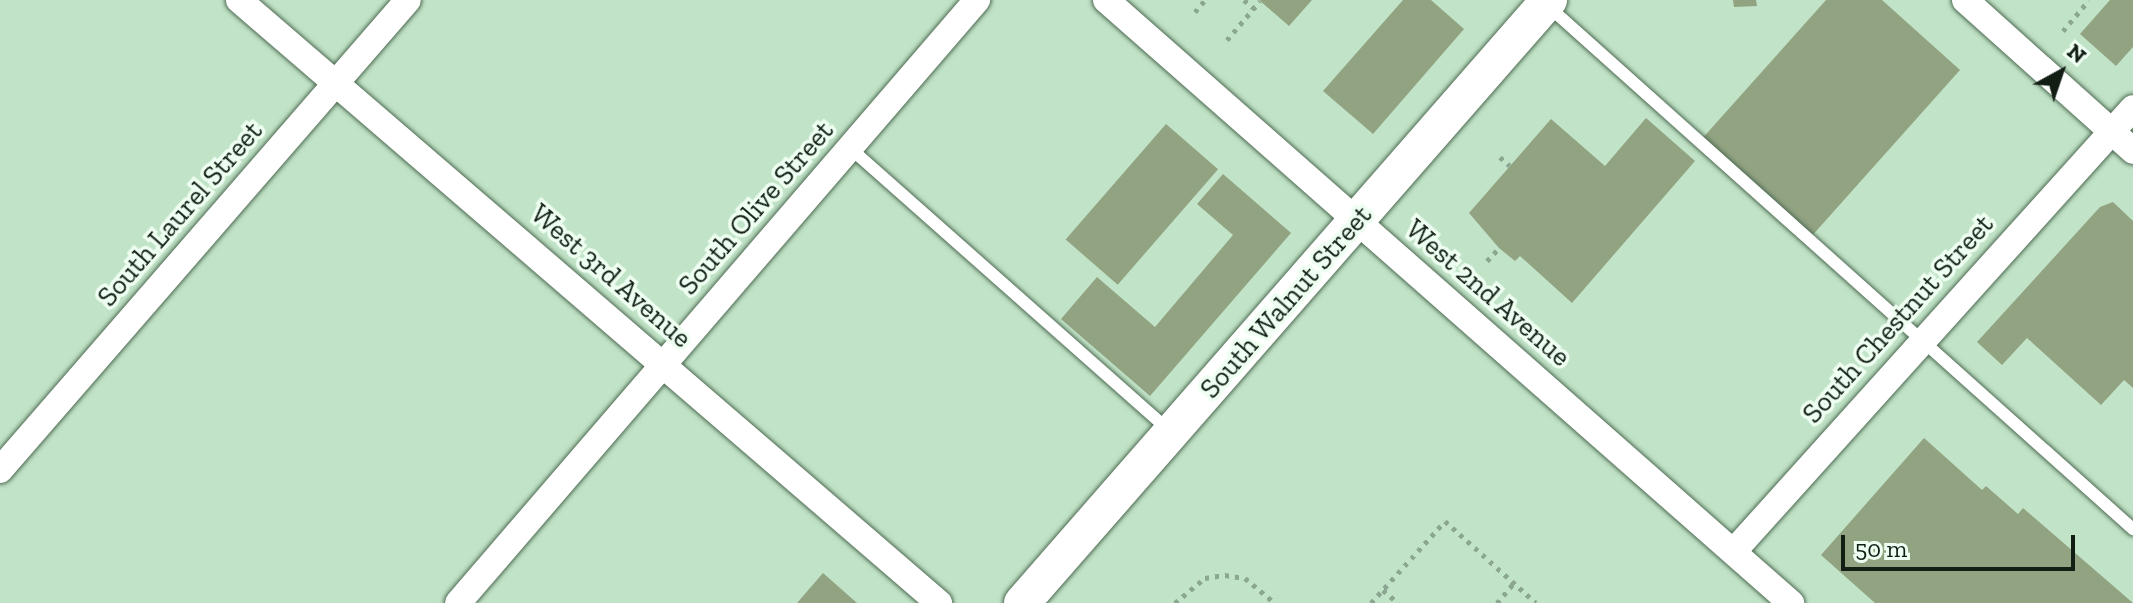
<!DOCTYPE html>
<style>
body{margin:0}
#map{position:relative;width:2133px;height:603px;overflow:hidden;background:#c1e3c7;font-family:"Zilla Slab",serif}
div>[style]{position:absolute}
.building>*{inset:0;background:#92a382;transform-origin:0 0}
.path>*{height:5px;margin-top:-2.5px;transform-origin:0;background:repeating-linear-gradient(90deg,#8ca791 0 4px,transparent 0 10px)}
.roads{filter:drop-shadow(0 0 2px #4e6b53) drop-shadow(0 0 2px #4e6b53)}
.lane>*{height:12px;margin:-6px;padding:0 6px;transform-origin:6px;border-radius:6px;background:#fff}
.street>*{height:26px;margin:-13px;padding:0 13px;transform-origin:13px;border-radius:13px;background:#fff}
.secondary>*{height:36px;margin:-18px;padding:0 18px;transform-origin:18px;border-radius:18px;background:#fff}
span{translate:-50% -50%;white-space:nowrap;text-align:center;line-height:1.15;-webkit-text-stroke:7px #eefff1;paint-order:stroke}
.street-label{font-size:28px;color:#121e14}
.north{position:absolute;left:2021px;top:32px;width:80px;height:80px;-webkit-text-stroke:6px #eefff1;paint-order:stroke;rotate:40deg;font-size:22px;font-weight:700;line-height:32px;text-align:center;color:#121e14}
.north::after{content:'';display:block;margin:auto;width:28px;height:36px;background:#121e14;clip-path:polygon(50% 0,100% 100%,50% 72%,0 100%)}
.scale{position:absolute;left:1841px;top:535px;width:234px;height:36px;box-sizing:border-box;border:4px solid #121e14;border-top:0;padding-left:10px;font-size:24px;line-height:28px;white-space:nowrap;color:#121e14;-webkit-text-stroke:6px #eefff1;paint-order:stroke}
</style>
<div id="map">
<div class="building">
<div style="clip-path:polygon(1259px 0,1312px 0,1289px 26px)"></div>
<div style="clip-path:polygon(1403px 0,1431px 0,1464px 29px,1373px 134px,1323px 91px)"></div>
<div style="clip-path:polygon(1733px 0,1756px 0,1757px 6px,1734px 7px)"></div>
<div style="clip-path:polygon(1826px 0,1882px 0,1960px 70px,1810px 238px,1700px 141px)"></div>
<div style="clip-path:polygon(2110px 0,2133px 0,2133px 47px,2116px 66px,2080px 34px)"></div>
<div style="clip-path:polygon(1646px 118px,1695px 161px,1572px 303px,1520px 256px,1515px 261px,1499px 248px,1469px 213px,1551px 119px,1605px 166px)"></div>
<div style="left:1166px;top:124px;width:69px;height:153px;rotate:41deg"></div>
<div style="clip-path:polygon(1223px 174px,1291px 233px,1150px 396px,1061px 319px,1097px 277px,1155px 327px,1233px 235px,1197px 204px)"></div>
<div style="clip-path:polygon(2113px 202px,2133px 221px,2133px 388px,2124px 380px,2101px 405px,2027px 338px,2002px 365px,1977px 342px,2100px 207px)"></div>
<div style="clip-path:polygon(1924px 438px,1982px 490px,1986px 486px,2018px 514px,2023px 508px,2133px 603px,1875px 603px,1821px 555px)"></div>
<div style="clip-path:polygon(823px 573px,857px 603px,797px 603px)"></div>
</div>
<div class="path">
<div style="left:1244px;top:0;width:13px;rotate:39deg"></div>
<div style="left:1195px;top:12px;width:16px;rotate:-50deg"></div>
<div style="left:2063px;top:31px;width:40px;rotate:-50deg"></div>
<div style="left:1227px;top:40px;width:51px;rotate:-49.8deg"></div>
<div style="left:1500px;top:157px;width:13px;rotate:42deg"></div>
<div style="left:1487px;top:261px;width:18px;rotate:-47deg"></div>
<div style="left:1383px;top:590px;width:20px;rotate:41deg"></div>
<div style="left:1175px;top:603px;width:39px;rotate:-40deg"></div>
<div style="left:1205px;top:578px;width:20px;rotate:-9deg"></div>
<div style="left:1225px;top:575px;width:20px;rotate:9deg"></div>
<div style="left:1245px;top:578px;width:39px;rotate:40deg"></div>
<div style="left:1371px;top:603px;width:110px;rotate:-47.9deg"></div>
<div style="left:1445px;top:521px;width:122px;rotate:42deg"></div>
<div style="left:1497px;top:603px;width:26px;rotate:-50deg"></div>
</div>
<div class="roads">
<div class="lane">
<div style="left:1548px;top:6px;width:785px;rotate:41.8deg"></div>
<div style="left:850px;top:148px;width:424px;rotate:41.5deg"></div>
</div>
<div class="street">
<div style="left:239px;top:0;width:924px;rotate:40.74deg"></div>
<div style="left:1106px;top:0;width:913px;rotate:41.36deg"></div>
<div style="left:1965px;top:0;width:226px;rotate:41.9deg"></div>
<div style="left:0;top:470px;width:622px;rotate:-49.04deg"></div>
<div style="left:1734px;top:551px;width:596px;rotate:-47.99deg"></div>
<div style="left:458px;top:603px;width:796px;rotate:-49.28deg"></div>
</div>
<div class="secondary">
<div style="left:1022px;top:603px;width:801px;rotate:-48.85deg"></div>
</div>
</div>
<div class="street-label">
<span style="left:756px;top:208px;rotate:-49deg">South Olive Street</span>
<span style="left:180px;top:214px;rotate:-49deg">South Laurel Street</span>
<span style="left:611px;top:276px;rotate:41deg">West 3rd Avenue</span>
<span style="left:1488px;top:293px;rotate:41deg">West 2nd Avenue</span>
<span style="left:1286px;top:302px;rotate:-49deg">South Walnut Street</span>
<span style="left:1898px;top:319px;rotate:-48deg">South Chestnut Street</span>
</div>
<div class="north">N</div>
<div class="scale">50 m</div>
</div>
